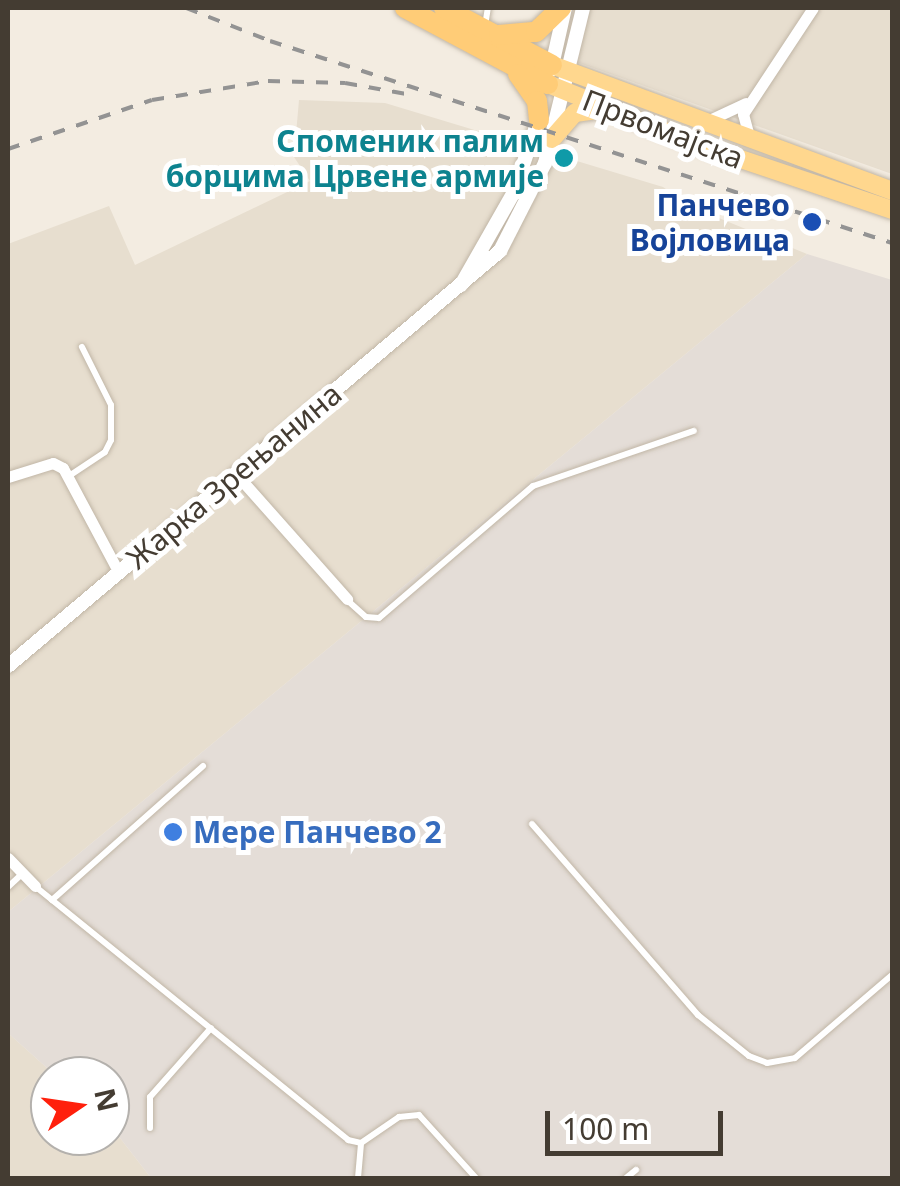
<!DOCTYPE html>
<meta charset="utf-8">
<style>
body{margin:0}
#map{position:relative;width:900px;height:1186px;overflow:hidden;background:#f3ece1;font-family:"Noto Sans",sans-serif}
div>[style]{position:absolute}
.residential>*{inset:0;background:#e7decf}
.industrial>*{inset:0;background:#e4ddd7}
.roads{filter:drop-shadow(0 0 2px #c1b6a6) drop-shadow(0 0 2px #c1b6a6)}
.service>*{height:6px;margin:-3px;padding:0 3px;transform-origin:3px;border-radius:3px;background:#fff}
.minor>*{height:11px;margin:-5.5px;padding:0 5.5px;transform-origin:5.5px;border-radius:5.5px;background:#fff}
.tertiary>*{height:14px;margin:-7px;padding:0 7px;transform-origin:7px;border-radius:7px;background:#fff}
.primary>*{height:18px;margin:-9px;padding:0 9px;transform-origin:9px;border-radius:9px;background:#ffd78e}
.trunk>*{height:20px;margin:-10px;padding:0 10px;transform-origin:10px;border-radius:10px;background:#fc7}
.rail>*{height:4px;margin-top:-2px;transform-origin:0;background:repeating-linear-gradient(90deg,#939393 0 12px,transparent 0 24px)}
.dots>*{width:28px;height:28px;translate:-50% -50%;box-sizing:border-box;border:5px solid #fff;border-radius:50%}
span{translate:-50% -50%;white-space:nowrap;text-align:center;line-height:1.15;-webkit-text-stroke:10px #fff;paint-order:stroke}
.street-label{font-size:30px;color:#443c32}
.culture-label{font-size:30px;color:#0d838f;font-weight:700}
.right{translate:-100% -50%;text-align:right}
.transit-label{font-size:30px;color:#164399;font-weight:700}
.shop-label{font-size:30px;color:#366cbe;font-weight:700}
.left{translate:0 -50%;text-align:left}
.frame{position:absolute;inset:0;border:10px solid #443c32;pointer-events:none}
.north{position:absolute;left:30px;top:1056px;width:100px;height:100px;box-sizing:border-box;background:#fff;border:2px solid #b4b1ad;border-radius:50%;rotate:77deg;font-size:28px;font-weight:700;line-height:40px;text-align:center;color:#443c32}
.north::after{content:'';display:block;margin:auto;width:35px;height:45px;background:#ff200c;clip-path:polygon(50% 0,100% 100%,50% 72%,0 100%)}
.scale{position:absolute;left:545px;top:1111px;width:178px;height:45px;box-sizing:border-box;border:5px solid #443c32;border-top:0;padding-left:12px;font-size:30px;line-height:35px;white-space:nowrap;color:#443c32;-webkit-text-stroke:8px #fff;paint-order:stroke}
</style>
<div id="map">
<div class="residential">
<div style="clip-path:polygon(585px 8px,892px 8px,892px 174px,571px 60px)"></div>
<div style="clip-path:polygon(299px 100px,385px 103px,663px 187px,692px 207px,807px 254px,8px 912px,8px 244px,109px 206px,135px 265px,310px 181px,294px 157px)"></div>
<div style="clip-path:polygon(8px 1033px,56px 1076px,50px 1076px,50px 1136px,110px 1136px,110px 1125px,151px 1178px,8px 1178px)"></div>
</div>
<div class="industrial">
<div style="clip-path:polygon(807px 254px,892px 280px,892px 1178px,151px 1178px,110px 1125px,110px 1076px,56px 1076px,8px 1033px,8px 912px)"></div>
</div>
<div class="roads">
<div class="service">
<div style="left:485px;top:26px;width:18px;rotate:-81deg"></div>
<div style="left:69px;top:476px;width:43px;rotate:-33.7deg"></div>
<div style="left:105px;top:452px;width:13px;rotate:-63deg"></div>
<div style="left:111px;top:440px;width:35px;rotate:-90deg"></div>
<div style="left:111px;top:405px;width:65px;rotate:-116.6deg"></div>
<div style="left:347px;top:600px;width:25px;rotate:42deg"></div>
<div style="left:366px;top:617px;width:13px;rotate:4deg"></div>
<div style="left:379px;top:618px;width:203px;rotate:-40.6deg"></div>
<div style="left:533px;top:486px;width:170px;rotate:-18.9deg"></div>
<div style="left:532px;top:824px;width:253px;rotate:49deg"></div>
<div style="left:698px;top:1015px;width:65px;rotate:38.8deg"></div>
<div style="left:749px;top:1056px;width:19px;rotate:21deg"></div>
<div style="left:767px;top:1063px;width:28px;rotate:-10deg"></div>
<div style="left:795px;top:1058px;width:128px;rotate:-40.6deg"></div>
<div style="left:8px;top:887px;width:19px;rotate:-43deg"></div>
<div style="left:36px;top:887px;width:402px;rotate:39deg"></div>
<div style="left:348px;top:1140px;width:13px;rotate:13deg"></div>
<div style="left:361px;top:1143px;width:46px;rotate:-34.4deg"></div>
<div style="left:399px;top:1117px;width:20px;rotate:-6deg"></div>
<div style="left:419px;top:1115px;width:85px;rotate:47.9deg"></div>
<div style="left:52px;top:900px;width:202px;rotate:-41.6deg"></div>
<div style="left:150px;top:1128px;width:31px;rotate:-90deg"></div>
<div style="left:150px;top:1097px;width:92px;rotate:-48.5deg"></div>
<div style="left:358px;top:1178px;width:35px;rotate:-85deg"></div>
<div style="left:626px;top:1178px;width:13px;rotate:-39deg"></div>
</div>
<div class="minor">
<div style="left:705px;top:122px;width:45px;rotate:-24.9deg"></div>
<div style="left:750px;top:140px;width:27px;rotate:-105deg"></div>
<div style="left:743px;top:114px;width:127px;rotate:-56.6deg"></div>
<div style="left:237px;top:475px;width:166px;rotate:48.4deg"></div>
<div style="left:8px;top:477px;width:47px;rotate:-17.3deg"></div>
<div style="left:53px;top:463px;width:11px;rotate:27deg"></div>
<div style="left:63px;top:468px;width:119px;rotate:61.9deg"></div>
<div style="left:8px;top:858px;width:39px;rotate:46deg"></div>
</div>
<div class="tertiary">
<div style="left:551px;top:70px;width:64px;rotate:-77.3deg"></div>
<div style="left:461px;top:285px;width:105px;rotate:-60.3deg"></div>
<div style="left:513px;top:194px;width:83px;rotate:-71.1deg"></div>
<div style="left:8px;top:666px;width:644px;rotate:-40.15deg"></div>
<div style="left:500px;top:251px;width:99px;rotate:-62.9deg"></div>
<div style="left:545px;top:163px;width:160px;rotate:-76.2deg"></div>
</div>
<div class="primary">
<div style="left:552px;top:65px;width:363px;rotate:20.3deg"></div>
<div style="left:548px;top:84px;width:160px;rotate:22.1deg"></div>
<div style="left:696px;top:144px;width:207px;rotate:18.6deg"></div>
<div style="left:552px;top:139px;width:35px;rotate:-49deg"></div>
<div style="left:575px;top:113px;width:29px;rotate:-8deg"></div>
</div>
<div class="trunk">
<div style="left:405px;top:8px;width:162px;rotate:28deg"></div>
<div style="left:444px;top:8px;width:122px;rotate:27.8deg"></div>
<div style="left:499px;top:35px;width:37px;rotate:-5deg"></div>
<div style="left:536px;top:32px;width:35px;rotate:-44deg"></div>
<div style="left:518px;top:74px;width:33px;rotate:55deg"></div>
<div style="left:537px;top:101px;width:19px;rotate:84deg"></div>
</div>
</div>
<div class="rail">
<div style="left:186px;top:8px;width:90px;rotate:21.4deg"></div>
<div style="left:270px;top:41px;width:654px;rotate:17.99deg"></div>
<div style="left:8px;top:149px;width:152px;rotate:-18.8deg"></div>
<div style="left:152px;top:100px;width:118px;rotate:-9.3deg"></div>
<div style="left:268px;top:81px;width:77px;rotate:1.5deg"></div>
<div style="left:345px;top:83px;width:68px;rotate:10.2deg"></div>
</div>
<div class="dots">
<div style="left:564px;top:158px;background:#0f9aa8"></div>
<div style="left:812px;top:222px;background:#1a4fb4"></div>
<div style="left:173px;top:832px;background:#3f7fe0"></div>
</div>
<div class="street-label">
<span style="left:663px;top:129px;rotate:21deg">Првомајска</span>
<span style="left:234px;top:476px;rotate:-40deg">Жарка Зрењанина</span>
</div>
<div class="culture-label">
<span class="right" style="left:544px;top:158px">Споменик палим<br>борцима Црвене армије</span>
</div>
<div class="transit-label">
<span class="right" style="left:790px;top:222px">Панчево<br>Војловица</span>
</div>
<div class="shop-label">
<span class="left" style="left:193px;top:832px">Мере Панчево 2</span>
</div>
<div class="frame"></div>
<div class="north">N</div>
<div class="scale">100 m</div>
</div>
